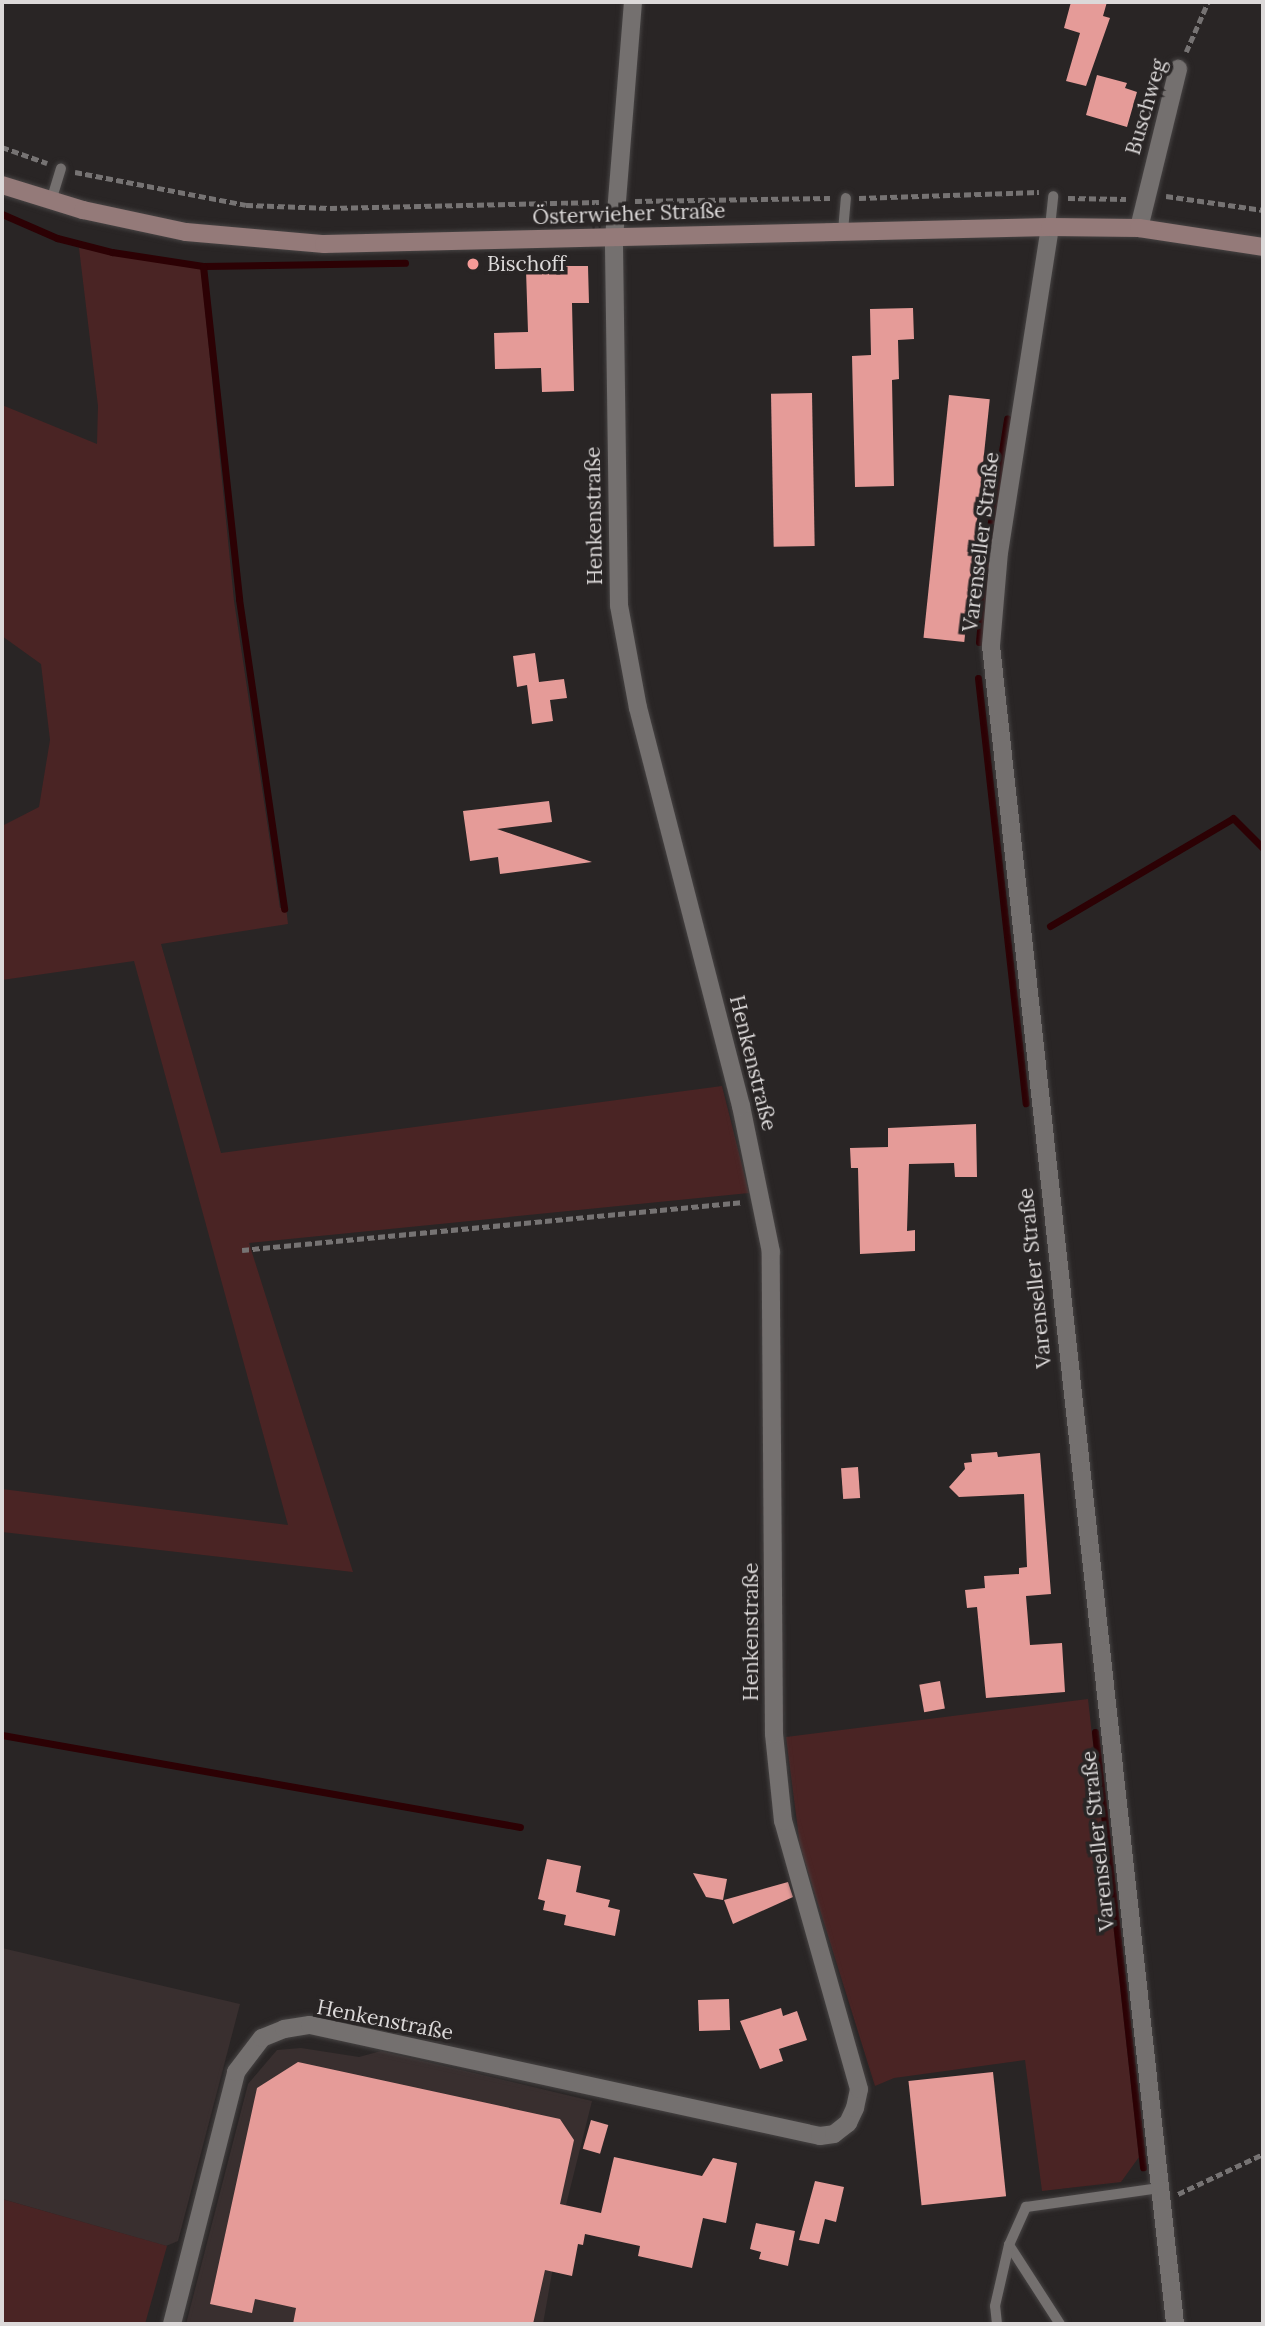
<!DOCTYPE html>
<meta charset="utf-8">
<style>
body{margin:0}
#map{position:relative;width:1265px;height:2326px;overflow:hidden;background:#292525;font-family:Lora,serif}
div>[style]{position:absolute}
.built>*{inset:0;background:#392f2f}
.green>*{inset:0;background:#4a2424}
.stream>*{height:7px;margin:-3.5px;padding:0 3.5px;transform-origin:3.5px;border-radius:3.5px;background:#2c0104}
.building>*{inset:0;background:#e59b98;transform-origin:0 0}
.path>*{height:4.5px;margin-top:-2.25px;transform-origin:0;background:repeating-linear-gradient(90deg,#767373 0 7px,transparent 0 10.5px)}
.roads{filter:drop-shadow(0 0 2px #464343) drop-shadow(0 0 2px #464343)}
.lane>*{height:10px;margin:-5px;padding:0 5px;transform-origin:5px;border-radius:5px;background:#74706f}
.street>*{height:18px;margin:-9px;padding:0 9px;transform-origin:9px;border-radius:9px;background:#74706f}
.secondary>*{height:18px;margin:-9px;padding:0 9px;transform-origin:9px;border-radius:9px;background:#947a79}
.dots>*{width:19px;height:19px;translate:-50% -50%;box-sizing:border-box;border:4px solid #292525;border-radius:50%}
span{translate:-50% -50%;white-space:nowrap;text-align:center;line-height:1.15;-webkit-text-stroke:7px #292525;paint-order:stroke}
.street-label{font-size:21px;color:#dcd9d9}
.poi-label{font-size:21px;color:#dcd9d9}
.left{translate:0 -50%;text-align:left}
.frame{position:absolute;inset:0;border:4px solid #dcd9d9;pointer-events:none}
</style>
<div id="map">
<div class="built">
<div style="clip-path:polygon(2px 1948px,240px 2004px,178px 2241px,166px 2246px,2px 2199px)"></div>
<div style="clip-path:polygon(301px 2048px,359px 2057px,381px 2051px,592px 2101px,559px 2233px,543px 2324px,186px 2324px,248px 2084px,277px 2050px)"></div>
</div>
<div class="green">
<div style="clip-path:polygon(79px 248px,201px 268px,234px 601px,280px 908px,286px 907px,288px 924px,161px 944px,221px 1153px,722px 1086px,749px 1193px,249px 1243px,353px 1572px,2px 1532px,2px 1489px,288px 1525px,134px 961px,2px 980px,2px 826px,39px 807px,50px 740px,41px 664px,2px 636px,2px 405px,97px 444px,98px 406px)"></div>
<div style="clip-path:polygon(1088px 1699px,1139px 2157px,1121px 2182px,1042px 2191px,1025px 2060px,894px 2078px,875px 2086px,800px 1846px,786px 1737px)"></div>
<div style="clip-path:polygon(2px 2199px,167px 2246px,145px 2324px,2px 2324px)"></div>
</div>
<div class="stream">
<div style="left:2px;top:214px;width:60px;rotate:23.6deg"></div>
<div style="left:57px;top:238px;width:57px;rotate:14.3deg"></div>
<div style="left:112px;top:252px;width:92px;rotate:8.7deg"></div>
<div style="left:203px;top:266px;width:202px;rotate:-0.9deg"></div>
<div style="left:203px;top:266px;width:335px;rotate:83.8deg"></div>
<div style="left:239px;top:599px;width:313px;rotate:81.7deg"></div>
<div style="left:979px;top:642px;width:95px;rotate:-85.2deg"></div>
<div style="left:987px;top:547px;width:130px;rotate:-81.1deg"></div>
<div style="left:978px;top:678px;width:428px;rotate:83.6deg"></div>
<div style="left:1050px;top:926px;width:212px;rotate:-30.5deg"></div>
<div style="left:1233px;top:818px;width:42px;rotate:45deg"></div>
<div style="left:1095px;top:1732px;width:438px;rotate:83.7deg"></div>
<div style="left:2px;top:1735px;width:526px;rotate:10.07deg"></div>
</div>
<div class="building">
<div style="clip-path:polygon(1071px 2px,1107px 2px,1103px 16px,1110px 18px,1086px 86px,1066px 81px,1080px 33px,1064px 28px)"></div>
<div style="clip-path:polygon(1097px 75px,1127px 83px,1125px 88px,1137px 92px,1127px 127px,1086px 115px)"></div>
<div style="clip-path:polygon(546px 266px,588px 266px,589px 303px,572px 303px,574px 391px,542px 392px,541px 368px,495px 369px,494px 333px,528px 332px,526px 270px)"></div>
<div style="clip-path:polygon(913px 308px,914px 339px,898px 340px,899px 379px,892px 380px,894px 486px,855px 487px,852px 356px,871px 355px,870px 309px)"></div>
<div style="left:812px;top:393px;width:153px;height:41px;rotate:89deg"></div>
<div style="left:949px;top:395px;width:41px;height:244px;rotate:6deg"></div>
<div style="clip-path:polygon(535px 653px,539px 682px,564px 679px,567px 698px,550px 700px,553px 721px,532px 724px,527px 685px,517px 687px,513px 656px)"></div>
<div style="clip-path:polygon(549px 801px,552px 822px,497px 829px,592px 862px,500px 874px,498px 857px,470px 861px,463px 811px)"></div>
<div style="clip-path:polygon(976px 1124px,977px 1177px,955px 1177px,954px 1163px,909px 1164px,907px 1231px,915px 1230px,915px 1251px,860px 1254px,858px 1168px,851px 1168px,850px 1148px,888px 1147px,888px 1128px)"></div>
<div style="clip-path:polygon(997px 1452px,998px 1457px,1040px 1453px,1051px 1594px,1026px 1596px,1030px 1645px,1062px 1643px,1065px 1692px,986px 1698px,977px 1607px,967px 1608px,965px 1590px,985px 1588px,984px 1576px,1019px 1574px,1019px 1568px,1027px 1567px,1024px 1494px,959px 1497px,949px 1487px,965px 1469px,964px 1463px,972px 1462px,971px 1454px)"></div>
<div style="left:858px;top:1467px;width:31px;height:17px;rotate:86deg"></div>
<div style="left:940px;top:1681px;width:28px;height:21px;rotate:80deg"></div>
<div style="clip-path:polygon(547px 1859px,581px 1866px,576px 1892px,610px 1900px,608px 1907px,620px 1910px,615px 1936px,564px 1925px,566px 1915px,543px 1910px,545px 1901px,538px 1899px)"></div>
<div style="clip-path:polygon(693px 1873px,727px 1879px,723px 1900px,706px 1897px)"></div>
<div style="clip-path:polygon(788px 1882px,793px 1897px,733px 1924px,724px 1900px)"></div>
<div style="left:729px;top:1999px;width:31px;height:31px;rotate:88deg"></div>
<div style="clip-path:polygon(781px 2008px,783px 2016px,797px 2011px,807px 2040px,779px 2049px,783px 2061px,760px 2069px,740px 2021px)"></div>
<div style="clip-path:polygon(298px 2062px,560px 2119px,574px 2140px,560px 2204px,601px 2213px,614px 2157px,702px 2176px,713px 2158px,737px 2163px,726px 2223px,703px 2218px,692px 2268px,638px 2256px,640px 2246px,585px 2234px,583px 2245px,578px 2244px,572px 2276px,545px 2270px,533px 2324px,293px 2324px,296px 2308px,255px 2299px,252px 2313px,210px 2304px,257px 2088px)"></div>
<div style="left:993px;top:2072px;width:125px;height:85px;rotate:84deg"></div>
<div style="left:591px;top:2120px;width:18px;height:30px;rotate:16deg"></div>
<div style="clip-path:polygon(815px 2181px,844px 2187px,836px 2222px,825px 2219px,819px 2244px,799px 2240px)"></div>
<div style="clip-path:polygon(756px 2223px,795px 2231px,788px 2266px,759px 2259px,761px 2252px,750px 2249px)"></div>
</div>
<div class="path">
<div style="left:1186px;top:52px;width:55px;rotate:-66.3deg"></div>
<div style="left:2px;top:147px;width:48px;rotate:19.6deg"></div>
<div style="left:75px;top:172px;width:174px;rotate:10.9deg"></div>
<div style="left:246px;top:205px;width:84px;rotate:2deg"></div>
<div style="left:330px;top:208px;width:269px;rotate:-1.3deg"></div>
<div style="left:1166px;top:196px;width:98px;rotate:8.2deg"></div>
<div style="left:859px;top:198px;width:180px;rotate:-1.9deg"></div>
<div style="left:1068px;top:198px;width:58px;rotate:1deg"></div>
<div style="left:635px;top:201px;width:195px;rotate:-0.9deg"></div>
<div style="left:242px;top:1250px;width:504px;rotate:-5.46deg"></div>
<div style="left:1178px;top:2194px;width:94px;rotate:-25.2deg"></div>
</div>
<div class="roads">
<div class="lane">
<div style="left:51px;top:201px;width:34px;rotate:-73deg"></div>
<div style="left:1050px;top:227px;width:31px;rotate:-84deg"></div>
<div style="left:843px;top:231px;width:33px;rotate:-85deg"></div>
<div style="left:1009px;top:2245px;width:94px;rotate:57.2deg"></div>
<div style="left:997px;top:2324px;width:18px;rotate:-96deg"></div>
<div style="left:995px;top:2306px;width:63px;rotate:-77.1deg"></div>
<div style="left:1009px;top:2245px;width:42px;rotate:-65.9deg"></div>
<div style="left:1026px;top:2207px;width:135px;rotate:-8.1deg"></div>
</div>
<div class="street">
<div style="left:1050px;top:227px;width:329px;rotate:98.9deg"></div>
<div style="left:999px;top:552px;width:94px;rotate:94.9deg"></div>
<div style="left:991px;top:646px;width:1688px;rotate:83.74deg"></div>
<div style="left:1139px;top:228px;width:164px;rotate:-76.2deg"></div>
<div style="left:172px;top:2324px;width:260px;rotate:-75.7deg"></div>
<div style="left:236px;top:2072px;width:43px;rotate:-52.6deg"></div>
<div style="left:262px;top:2038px;width:24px;rotate:-22deg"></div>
<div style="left:284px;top:2029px;width:26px;rotate:-9deg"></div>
<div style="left:310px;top:2025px;width:522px;rotate:12.28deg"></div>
<div style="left:820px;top:2136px;width:14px;rotate:-8deg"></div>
<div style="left:834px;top:2134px;width:18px;rotate:-38deg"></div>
<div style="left:848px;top:2123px;width:17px;rotate:-65deg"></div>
<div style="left:855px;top:2108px;width:19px;rotate:-78deg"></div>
<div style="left:859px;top:2089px;width:279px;rotate:-105.8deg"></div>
<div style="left:783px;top:1821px;width:87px;rotate:-95.9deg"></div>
<div style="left:774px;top:1734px;width:482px;rotate:-90.4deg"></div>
<div style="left:771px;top:1252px;width:149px;rotate:-101.6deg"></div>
<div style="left:741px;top:1106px;width:411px;rotate:-104.5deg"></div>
<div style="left:638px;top:708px;width:105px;rotate:-100.5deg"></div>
<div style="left:619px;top:605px;width:367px;rotate:-90.8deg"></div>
<div style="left:614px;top:238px;width:237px;rotate:-85.4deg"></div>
</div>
<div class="secondary">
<div style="left:2px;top:185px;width:85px;rotate:17.2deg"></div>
<div style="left:83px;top:210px;width:105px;rotate:12.1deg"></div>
<div style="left:186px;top:232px;width:139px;rotate:5deg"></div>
<div style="left:324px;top:244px;width:726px;rotate:-1.34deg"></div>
<div style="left:1050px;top:227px;width:89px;rotate:0.6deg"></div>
<div style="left:1139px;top:228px;width:125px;rotate:8.7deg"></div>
</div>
</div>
<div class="dots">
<div style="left:473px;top:264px;background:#f59b98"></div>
</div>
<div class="street-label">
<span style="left:1146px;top:107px;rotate:-74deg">Buschweg</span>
<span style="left:629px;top:214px;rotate:-2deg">Österwieher Straße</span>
<span style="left:594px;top:516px;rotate:-91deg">Henkenstraße</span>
<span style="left:981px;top:542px;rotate:-83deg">Varenseller Straße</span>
<span style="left:753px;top:1063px;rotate:76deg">Henkenstraße</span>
<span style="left:1035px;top:1278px;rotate:-96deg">Varenseller Straße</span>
<span style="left:751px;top:1632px;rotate:-90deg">Henkenstraße</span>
<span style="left:1098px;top:1841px;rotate:-96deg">Varenseller Straße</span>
<span style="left:385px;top:2020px;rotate:11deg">Henkenstraße</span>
</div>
<div class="poi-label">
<span class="left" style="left:487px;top:264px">Bischoff</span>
</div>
<div class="frame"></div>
</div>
